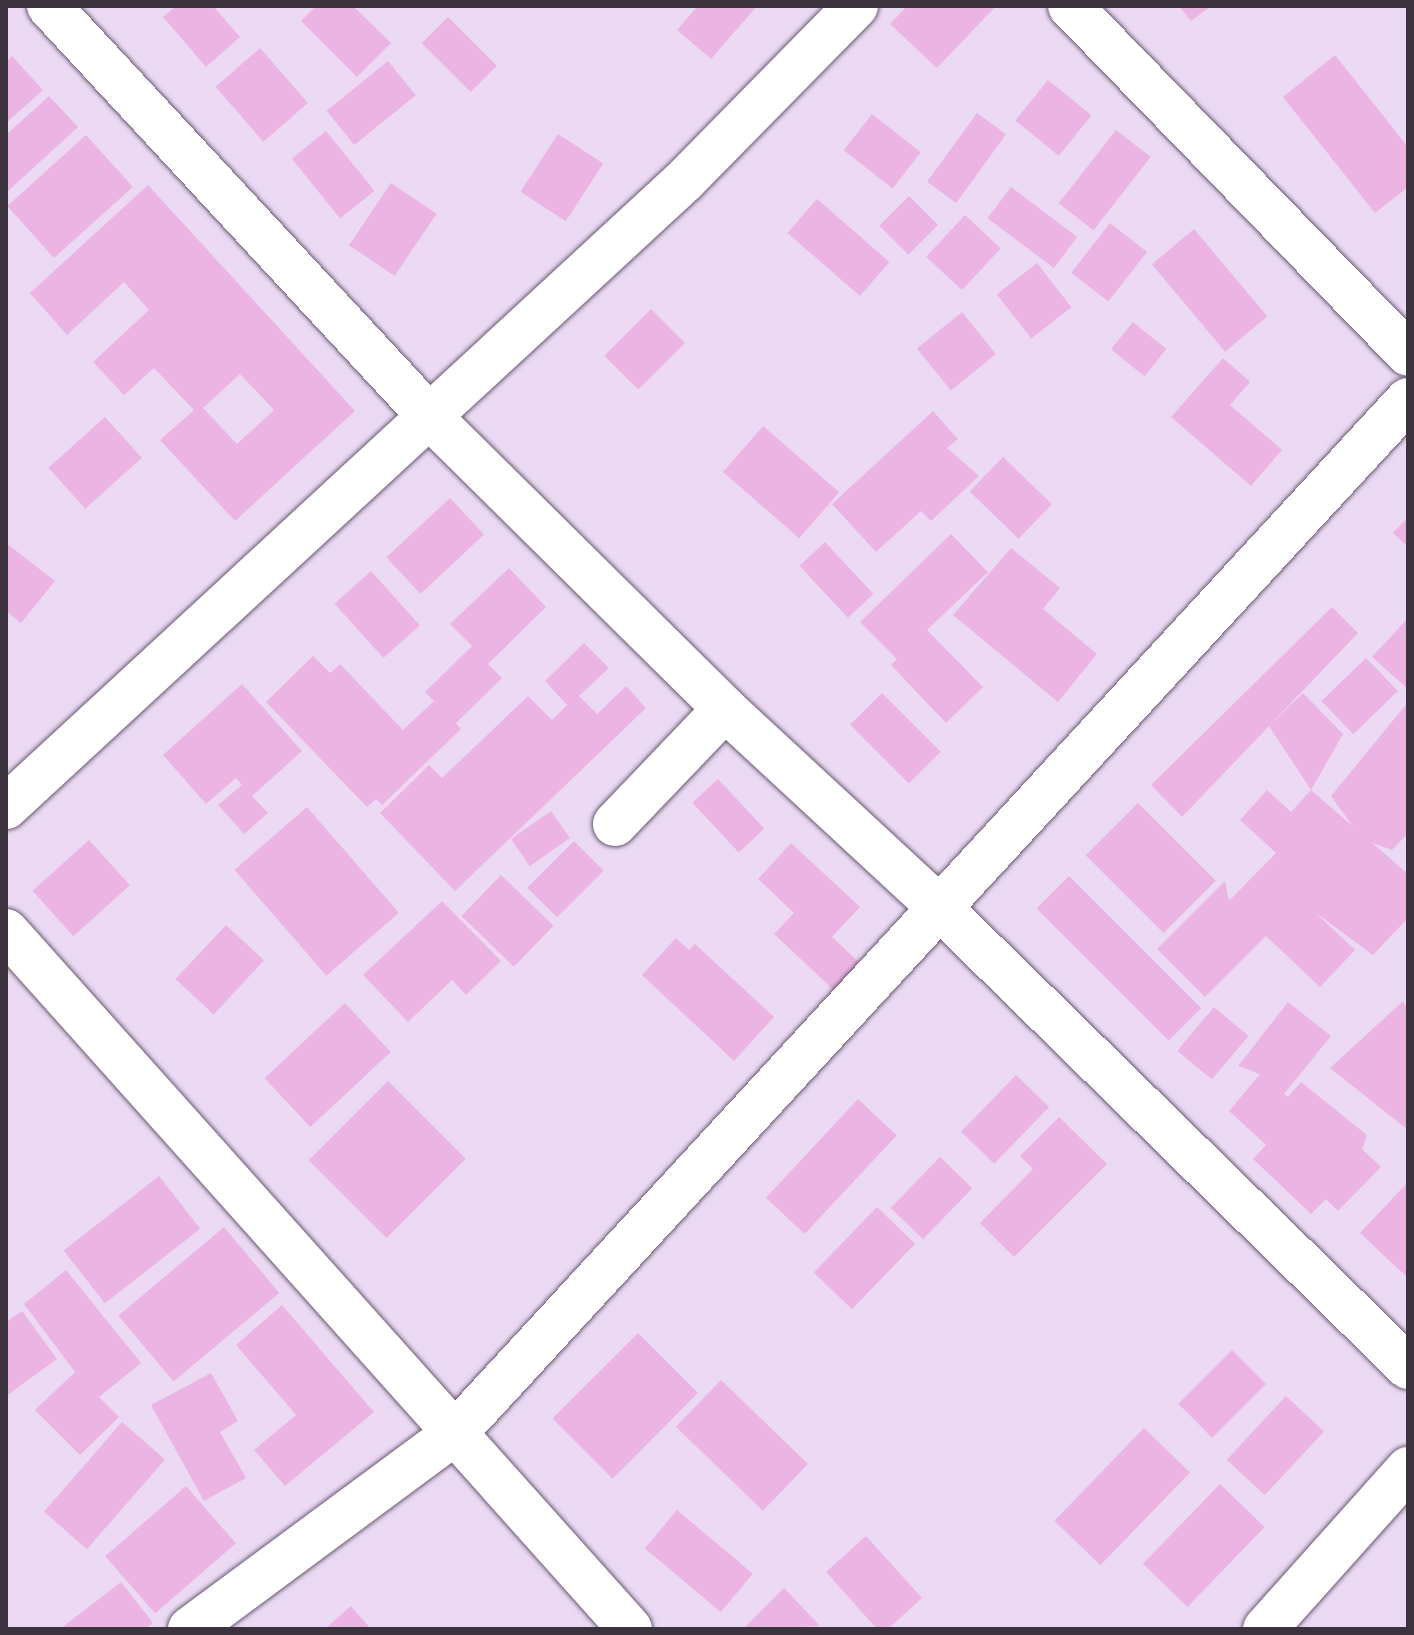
<!DOCTYPE html>
<style>
body{margin:0}
#map{position:relative;width:1414px;height:1635px;overflow:hidden;background:#ecdaf4;font-family:Jost,sans-serif}
div>[style]{position:absolute}
.building>*{inset:0;background:#ecb4e2;transform-origin:0 0}
.roads{filter:drop-shadow(0 0 2px #695970) drop-shadow(0 0 2px #695970)}
.minor>*{height:44px;margin:-22px;padding:0 22px;transform-origin:22px;border-radius:22px;background:#fff}
span{translate:-50% -50%;white-space:nowrap;text-align:center;line-height:1.15;-webkit-text-stroke:7px #fff;paint-order:stroke}
.frame{position:absolute;inset:0;border:8px solid #3a333d;pointer-events:none}
</style>
<div id="map">
<div class="building">
<div style="clip-path:polygon(176px 6px,213px 6px,240px 37px,206px 67px,163px 17px)"></div>
<div style="clip-path:polygon(316px 6px,353px 6px,391px 43px,357px 77px,301px 21px)"></div>
<div style="clip-path:polygon(698px 6px,757px 6px,711px 59px,677px 30px)"></div>
<div style="clip-path:polygon(907px 6px,996px 6px,937px 68px,890px 24px)"></div>
<div style="clip-path:polygon(1179px 6px,1211px 6px,1191px 21px)"></div>
<div style="left:448px;top:17px;width:69px;height:37px;rotate:45deg"></div>
<div style="left:260px;top:48px;width:73px;height:59px;rotate:49deg"></div>
<div style="clip-path:polygon(1335px 55px,1408px 147px,1408px 187px,1375px 213px,1283px 97px)"></div>
<div style="clip-path:polygon(12px 56px,43px 90px,6px 123px,6px 62px)"></div>
<div style="left:388px;top:61px;width:44px;height:79px;rotate:51deg"></div>
<div style="left:1048px;top:80px;width:56px;height:52px;rotate:39deg"></div>
<div style="clip-path:polygon(49px 96px,78px 127px,6px 193px,6px 135px)"></div>
<div style="left:977px;top:113px;width:36px;height:85px;rotate:36deg"></div>
<div style="left:872px;top:114px;width:62px;height:46px;rotate:38deg"></div>
<div style="left:1116px;top:130px;width:44px;height:93px;rotate:38deg"></div>
<div style="left:326px;top:131px;width:77px;height:44px;rotate:51deg"></div>
<div style="left:558px;top:134px;width:54px;height:69px;rotate:33deg"></div>
<div style="left:86px;top:135px;width:70px;height:106px;rotate:48deg"></div>
<div style="left:391px;top:183px;width:55px;height:75px;rotate:34deg"></div>
<div style="clip-path:polygon(evenodd,148px 185px,355px 411px,235px 521px,160px 440px,194px 410px,154px 368px,124px 395px,93px 362px,149px 310px,124px 282px,67px 335px,30px 293px,148px 185px,240px 374px,274px 410px,237px 444px,203px 408px,240px 374px)"></div>
<div style="left:1011px;top:187px;width:83px;height:39px;rotate:37deg"></div>
<div style="left:909px;top:196px;width:41px;height:42px;rotate:45deg"></div>
<div style="left:817px;top:199px;width:96px;height:45px;rotate:41deg"></div>
<div style="left:965px;top:215px;width:49px;height:57px;rotate:43deg"></div>
<div style="left:1110px;top:223px;width:47px;height:63px;rotate:38deg"></div>
<div style="left:1194px;top:229px;width:114px;height:55px;rotate:50deg"></div>
<div style="left:1037px;top:263px;width:56px;height:51px;rotate:52deg"></div>
<div style="left:651px;top:309px;width:48px;height:66px;rotate:45deg"></div>
<div style="left:962px;top:312px;width:54px;height:58px;rotate:51deg"></div>
<div style="left:1133px;top:322px;width:43px;height:35px;rotate:39deg"></div>
<div style="clip-path:polygon(1223px 358px,1250px 382px,1230px 405px,1282px 450px,1251px 486px,1171px 417px)"></div>
<div style="clip-path:polygon(933px 411px,958px 439px,947px 448px,979px 476px,931px 521px,921px 511px,876px 552px,832px 504px)"></div>
<div style="left:105px;top:417px;width:55px;height:76px;rotate:48deg"></div>
<div style="left:763px;top:426px;width:101px;height:61px;rotate:41deg"></div>
<div style="left:1003px;top:457px;width:68px;height:48px;rotate:44deg"></div>
<div style="left:450px;top:498px;width:50px;height:87px;rotate:47deg"></div>
<div style="clip-path:polygon(1408px 517px,1408px 547px,1393px 533px)"></div>
<div style="clip-path:polygon(951px 534px,988px 572px,927px 630px,983px 687px,946px 723px,891px 665px,897px 659px,860px 622px)"></div>
<div style="left:825px;top:542px;width:71px;height:35px;rotate:47deg"></div>
<div style="clip-path:polygon(6px 543px,55px 581px,21px 623px,6px 611px)"></div>
<div style="clip-path:polygon(1011px 548px,1060px 588px,1043px 609px,1097px 654px,1058px 702px,953px 615px)"></div>
<div style="clip-path:polygon(509px 568px,546px 607px,488px 664px,502px 678px,456px 723px,461px 729px,382px 805px,376px 799px,367px 807px,266px 702px,313px 656px,330px 673px,340px 664px,403px 730px,434px 701px,425px 692px,472px 646px,450px 624px)"></div>
<div style="left:371px;top:571px;width:73px;height:49px;rotate:48deg"></div>
<div style="clip-path:polygon(1332px 607px,1358px 633px,1182px 817px,1151px 785px)"></div>
<div style="clip-path:polygon(1408px 618px,1408px 689px,1372px 657px)"></div>
<div style="clip-path:polygon(584px 643px,609px 668px,579px 696px,597px 714px,626px 686px,646px 708px,455px 891px,380px 813px,429px 765px,442px 778px,528px 696px,552px 720px,567px 705px,545px 681px)"></div>
<div style="left:1366px;top:658px;width:46px;height:62px;rotate:46deg"></div>
<div style="clip-path:polygon(242px 684px,302px 751px,252px 796px,268px 813px,244px 834px,218px 805px,242px 785px,236px 778px,206px 804px,163px 755px)"></div>
<div style="left:882px;top:693px;width:83px;height:45px;rotate:45deg"></div>
<div style="clip-path:polygon(1303px 693px,1343px 734px,1311px 790px,1269px 726px)"></div>
<div style="clip-path:polygon(1408px 702px,1408px 833px,1392px 850px,1362px 839px,1331px 796px)"></div>
<div style="left:718px;top:779px;width:68px;height:35px;rotate:47deg"></div>
<div style="clip-path:polygon(1267px 790px,1291px 812px,1311px 790px,1408px 874px,1408px 918px,1373px 955px,1316px 913px,1355px 950px,1320px 987px,1266px 936px,1205px 997px,1157px 949px,1225px 881px,1229px 901px,1276px 853px,1240px 820px)"></div>
<div style="left:1138px;top:803px;width:110px;height:74px;rotate:45deg"></div>
<div style="left:307px;top:807px;width:140px;height:96px;rotate:49deg"></div>
<div style="left:551px;top:811px;width:33px;height:49px;rotate:55deg"></div>
<div style="left:89px;top:840px;width:61px;height:76px;rotate:48deg"></div>
<div style="left:574px;top:841px;width:42px;height:66px;rotate:45deg"></div>
<div style="clip-path:polygon(791px 843px,860px 907px,832px 937px,865px 968px,839px 995px,774px 934px,794px 913px,758px 879px)"></div>
<div style="left:501px;top:875px;width:73px;height:57px;rotate:44deg"></div>
<div style="left:1069px;top:876px;width:187px;height:46px;rotate:45deg"></div>
<div style="clip-path:polygon(442px 901px,501px 961px,466px 995px,452px 980px,408px 1022px,363px 975px)"></div>
<div style="left:226px;top:925px;width:52px;height:74px;rotate:43deg"></div>
<div style="clip-path:polygon(676px 938px,689px 950px,695px 944px,774px 1017px,734px 1061px,642px 975px)"></div>
<div style="clip-path:polygon(1288px 1002px,1331px 1036px,1284px 1094px,1288px 1097px,1301px 1082px,1367px 1135px,1362px 1149px,1381px 1167px,1338px 1211px,1326px 1199px,1311px 1214px,1253px 1159px,1266px 1145px,1229px 1111px,1260px 1074px,1238px 1066px)"></div>
<div style="clip-path:polygon(1402px 1002px,1408px 1008px,1408px 1130px,1330px 1068px)"></div>
<div style="left:345px;top:1003px;width:67px;height:110px;rotate:47deg"></div>
<div style="left:1214px;top:1007px;width:45px;height:57px;rotate:40deg"></div>
<div style="left:1016px;top:1075px;width:46px;height:79px;rotate:44deg"></div>
<div style="left:388px;top:1081px;width:110px;height:112px;rotate:45deg"></div>
<div style="left:858px;top:1099px;width:53px;height:135px;rotate:43deg"></div>
<div style="clip-path:polygon(1059px 1117px,1107px 1164px,1014px 1257px,980px 1223px,1033px 1169px,1020px 1156px)"></div>
<div style="left:940px;top:1157px;width:45px;height:71px;rotate:44deg"></div>
<div style="left:159px;top:1176px;width:67px;height:121px;rotate:52deg"></div>
<div style="clip-path:polygon(1408px 1182px,1408px 1278px,1360px 1233px)"></div>
<div style="left:877px;top:1207px;width:53px;height:91px;rotate:44deg"></div>
<div style="left:224px;top:1227px;width:86px;height:138px;rotate:50deg"></div>
<div style="clip-path:polygon(66px 1270px,141px 1363px,99px 1397px,119px 1417px,80px 1455px,35px 1410px,75px 1372px,24px 1304px)"></div>
<div style="clip-path:polygon(282px 1305px,374px 1412px,285px 1486px,254px 1450px,296px 1415px,236px 1345px)"></div>
<div style="clip-path:polygon(22px 1311px,57px 1359px,6px 1396px,6px 1322px)"></div>
<div style="left:638px;top:1333px;width:85px;height:121px;rotate:45deg"></div>
<div style="left:1232px;top:1350px;width:48px;height:76px;rotate:45deg"></div>
<div style="clip-path:polygon(211px 1373px,238px 1421px,220px 1432px,246px 1478px,204px 1501px,151px 1405px)"></div>
<div style="left:721px;top:1380px;width:121px;height:65px;rotate:44deg"></div>
<div style="left:1286px;top:1396px;width:52px;height:87px;rotate:43deg"></div>
<div style="left:122px;top:1422px;width:57px;height:119px;rotate:41deg"></div>
<div style="left:1144px;top:1428px;width:64px;height:129px;rotate:44deg"></div>
<div style="left:1220px;top:1484px;width:62px;height:111px;rotate:44deg"></div>
<div style="left:186px;top:1486px;width:76px;height:107px;rotate:49deg"></div>
<div style="left:677px;top:1510px;width:99px;height:50px;rotate:40deg"></div>
<div style="clip-path:polygon(866px 1536px,922px 1598px,888px 1629px,877px 1629px,826px 1572px)"></div>
<div style="clip-path:polygon(121px 1582px,153px 1623px,145px 1629px,60px 1629px)"></div>
<div style="clip-path:polygon(784px 1588px,820px 1626px,747px 1629px,745px 1627px)"></div>
<div style="clip-path:polygon(351px 1606px,371px 1629px,325px 1629px)"></div>
</div>
<div class="roads">
<div class="minor">
<div style="left:49px;top:6px;width:562px;rotate:47.16deg"></div>
<div style="left:431px;top:418px;width:414px;rotate:44.7deg"></div>
<div style="left:1070px;top:6px;width:485px;rotate:45.8deg"></div>
<div style="left:6px;top:807px;width:924px;rotate:-42.72deg"></div>
<div style="left:685px;top:180px;width:244px;rotate:-45.5deg"></div>
<div style="left:615px;top:824px;width:159px;rotate:-46.3deg"></div>
<div style="left:725px;top:709px;width:292px;rotate:42.8deg"></div>
<div style="left:939px;top:907px;width:657px;rotate:44.44deg"></div>
<div style="left:6px;top:931px;width:936px;rotate:48.2deg"></div>
<div style="left:190px;top:1629px;width:331px;rotate:-36.5deg"></div>
<div style="left:456px;top:1432px;width:1404px;rotate:-47.31deg"></div>
<div style="left:1265px;top:1629px;width:215px;rotate:-48.2deg"></div>
</div>
</div>
<div class="frame"></div>
</div>
